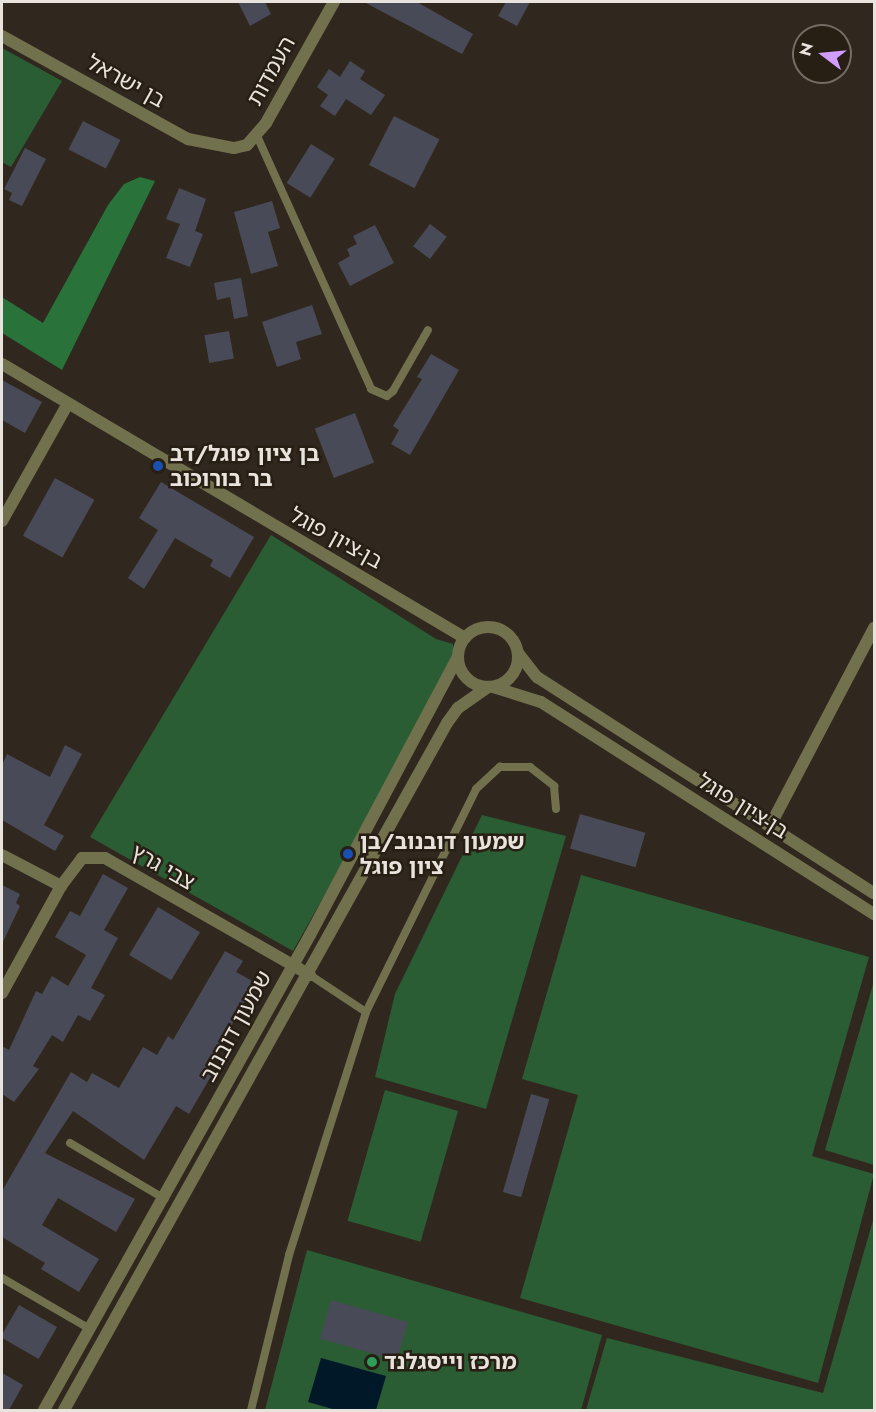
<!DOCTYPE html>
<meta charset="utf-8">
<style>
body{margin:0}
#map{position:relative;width:876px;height:1412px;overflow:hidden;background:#30281e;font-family:Jost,"Noto Sans Hebrew",sans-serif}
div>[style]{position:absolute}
.green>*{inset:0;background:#2b5d34;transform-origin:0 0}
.forest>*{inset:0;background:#297239}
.water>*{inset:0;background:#001828}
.building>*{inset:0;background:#494a57;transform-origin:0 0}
.service>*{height:8px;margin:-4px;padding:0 4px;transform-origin:4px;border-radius:4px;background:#72714e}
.minor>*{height:12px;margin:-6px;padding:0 6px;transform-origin:6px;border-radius:6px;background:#72714e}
.tertiary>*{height:12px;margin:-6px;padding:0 6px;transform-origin:6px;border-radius:6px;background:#72714e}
.tertiary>.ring{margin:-6px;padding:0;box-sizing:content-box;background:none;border:12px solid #72714e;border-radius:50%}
.dots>*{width:16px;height:16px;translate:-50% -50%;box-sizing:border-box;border:3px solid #271e14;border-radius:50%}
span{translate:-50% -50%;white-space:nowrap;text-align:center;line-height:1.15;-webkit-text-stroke:5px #271e14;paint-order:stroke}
.street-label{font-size:22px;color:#e8e3dc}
.poi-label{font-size:22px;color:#e8e3dc;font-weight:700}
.left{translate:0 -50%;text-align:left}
.frame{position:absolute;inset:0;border:3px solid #e8e3dc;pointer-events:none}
.north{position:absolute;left:792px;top:24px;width:60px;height:60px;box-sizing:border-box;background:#271e14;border:2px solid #746d64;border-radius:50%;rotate:286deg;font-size:16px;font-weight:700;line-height:24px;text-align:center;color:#e8e3dc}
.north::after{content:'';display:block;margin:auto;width:21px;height:27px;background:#d19dfe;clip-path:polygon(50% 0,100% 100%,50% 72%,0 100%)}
</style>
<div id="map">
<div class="green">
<div style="clip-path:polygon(2px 48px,62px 81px,11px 167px,2px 162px)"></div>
<div style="clip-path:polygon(271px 535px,436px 639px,453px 644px,455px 663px,293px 951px,90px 837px)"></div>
<div style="clip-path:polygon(482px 815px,566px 836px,486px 1109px,375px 1077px,395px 994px)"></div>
<div style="clip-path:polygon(581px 875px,869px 957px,812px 1156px,874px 1174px,818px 1383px,520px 1298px,578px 1095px,522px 1079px)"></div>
<div style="clip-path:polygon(874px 981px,874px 1165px,825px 1150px)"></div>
<div style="left:385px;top:1090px;width:76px;height:136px;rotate:16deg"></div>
<div style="clip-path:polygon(874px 1217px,874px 1410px,586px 1410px,607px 1338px,823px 1393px)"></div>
<div style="clip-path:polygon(307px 1250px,602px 1335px,581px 1410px,265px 1410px)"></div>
</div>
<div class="forest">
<div style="clip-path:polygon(140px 177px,155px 181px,62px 370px,2px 333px,2px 297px,43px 323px,108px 205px,124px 184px)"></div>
</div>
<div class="water">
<div style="clip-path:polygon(321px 1358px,386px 1376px,376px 1410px,336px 1410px,308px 1402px)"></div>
</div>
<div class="building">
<div style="clip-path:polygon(238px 2px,265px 2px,271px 14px,250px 26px)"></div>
<div style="clip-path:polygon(364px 2px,417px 2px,473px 34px,462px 54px)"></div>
<div style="clip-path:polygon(506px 2px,530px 2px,517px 26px,498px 16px)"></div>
<div style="clip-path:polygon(350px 61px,365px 71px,360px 79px,385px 95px,371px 115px,346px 99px,335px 116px,320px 106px,328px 95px,317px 87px,329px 69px,340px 77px)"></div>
<div style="left:394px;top:116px;width:51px;height:55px;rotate:27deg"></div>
<div style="left:83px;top:121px;width:42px;height:32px;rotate:27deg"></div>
<div style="left:311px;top:144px;width:28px;height:46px;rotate:32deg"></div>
<div style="clip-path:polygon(25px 148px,46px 159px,22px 206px,9px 200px,12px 193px,4px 189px)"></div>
<div style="clip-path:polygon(179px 188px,206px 199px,195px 231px,203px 234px,190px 267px,166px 258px,180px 224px,166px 219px)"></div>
<div style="clip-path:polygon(272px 201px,280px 228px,268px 232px,278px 266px,251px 274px,234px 212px)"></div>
<div style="left:430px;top:224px;width:21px;height:28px;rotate:37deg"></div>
<div style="clip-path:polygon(375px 225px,394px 263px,350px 286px,338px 263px,350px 256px,347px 249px,357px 244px,353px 236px)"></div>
<div style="clip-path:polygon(241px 278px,248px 316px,234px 319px,230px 297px,217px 300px,214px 283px)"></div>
<div style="clip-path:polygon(312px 305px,322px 334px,296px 342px,301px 359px,277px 367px,262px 322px)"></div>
<div style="left:229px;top:331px;width:28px;height:25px;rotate:80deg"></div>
<div style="clip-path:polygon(431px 354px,459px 370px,410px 455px,391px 444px,399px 430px,393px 426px,422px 379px,417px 377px)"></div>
<div style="clip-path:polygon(2px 380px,42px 402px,25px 433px,2px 420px)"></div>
<div style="left:355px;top:413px;width:53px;height:43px;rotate:69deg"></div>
<div style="left:55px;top:478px;width:45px;height:66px;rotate:29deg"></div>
<div style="clip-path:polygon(161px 482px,254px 537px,230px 578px,210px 566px,213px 560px,175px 538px,144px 589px,128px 578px,158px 530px,139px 518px)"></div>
<div style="clip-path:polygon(65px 745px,82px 754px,44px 825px,64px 836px,55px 851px,2px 820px,2px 765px,7px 754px,50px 777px)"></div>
<div style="left:580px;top:814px;width:68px;height:36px;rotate:16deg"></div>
<div style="clip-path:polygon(103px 874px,128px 888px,104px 930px,118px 938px,91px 988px,105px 995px,90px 1021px,78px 1015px,63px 1042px,52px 1035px,33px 1066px,39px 1069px,14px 1102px,2px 1094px,2px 1046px,9px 1050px,36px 991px,42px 994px,52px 976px,68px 986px,86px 955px,55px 937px,70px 911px,80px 916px)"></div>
<div style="clip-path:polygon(2px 885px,20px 894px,16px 903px,20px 906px,2px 944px)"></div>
<div style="left:158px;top:907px;width:49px;height:56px;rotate:31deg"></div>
<div style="clip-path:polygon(225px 951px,243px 961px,236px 972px,256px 983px,210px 1062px,217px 1066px,189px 1114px,176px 1106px,144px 1160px,73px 1111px,45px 1153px,135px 1199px,116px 1232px,58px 1198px,42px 1225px,99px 1259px,79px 1292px,41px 1269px,45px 1263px,2px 1237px,2px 1191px,71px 1072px,87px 1082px,92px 1073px,119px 1088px,143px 1047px,157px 1055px,168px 1036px,173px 1040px)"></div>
<div style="left:531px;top:1094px;width:19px;height:102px;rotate:16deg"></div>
<div style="left:331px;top:1300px;width:80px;height:40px;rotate:16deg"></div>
<div style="left:19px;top:1305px;width:44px;height:37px;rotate:30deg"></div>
<div style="clip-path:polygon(2px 1373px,23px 1385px,9px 1410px,2px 1410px)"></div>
</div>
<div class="service">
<div style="left:257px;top:136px;width:277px;rotate:65.7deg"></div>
<div style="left:371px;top:389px;width:17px;rotate:24deg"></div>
<div style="left:387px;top:396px;width:8px;rotate:-40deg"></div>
<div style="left:393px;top:391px;width:70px;rotate:-60.2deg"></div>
<div style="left:310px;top:975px;width:67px;rotate:33.5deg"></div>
<div style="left:70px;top:1143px;width:110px;rotate:30.5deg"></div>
<div style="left:2px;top:1278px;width:102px;rotate:30.1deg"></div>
<div style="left:251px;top:1410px;width:160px;rotate:-76.2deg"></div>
<div style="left:289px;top:1255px;width:255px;rotate:-72.4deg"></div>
<div style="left:366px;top:1012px;width:249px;rotate:-63.7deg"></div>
<div style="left:476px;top:789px;width:33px;rotate:-43deg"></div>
<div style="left:500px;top:767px;width:30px"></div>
<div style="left:530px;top:767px;width:31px;rotate:38deg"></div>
<div style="left:554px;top:786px;width:23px;rotate:85deg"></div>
</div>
<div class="minor">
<div style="left:2px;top:36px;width:213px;rotate:29deg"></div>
<div style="left:188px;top:139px;width:47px;rotate:11.1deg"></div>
<div style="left:234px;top:148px;width:13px;rotate:-13deg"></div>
<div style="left:247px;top:145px;width:29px;rotate:-49deg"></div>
<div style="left:266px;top:123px;width:139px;rotate:-60.7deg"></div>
<div style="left:2px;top:521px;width:133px;rotate:-60.7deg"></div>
<div style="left:2px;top:855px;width:67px;rotate:27.7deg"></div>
<div style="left:61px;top:886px;width:35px;rotate:-53deg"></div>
<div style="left:82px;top:858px;width:23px"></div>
<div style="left:105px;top:858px;width:236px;rotate:29.7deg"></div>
<div style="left:2px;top:993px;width:122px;rotate:-61.1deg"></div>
</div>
<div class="tertiary">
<div style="left:2px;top:364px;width:538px;rotate:30.62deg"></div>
<div class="ring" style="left:458px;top:627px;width:48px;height:48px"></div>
<div style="left:518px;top:653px;width:31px;rotate:52deg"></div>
<div style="left:537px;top:677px;width:400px;rotate:32.7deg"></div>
<div style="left:493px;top:687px;width:50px;rotate:17.4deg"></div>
<div style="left:541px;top:702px;width:395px;rotate:32.5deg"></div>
<div style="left:770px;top:826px;width:224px;rotate:-62.3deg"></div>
<div style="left:44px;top:1410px;width:544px;rotate:-60.75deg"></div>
<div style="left:310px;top:935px;width:315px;rotate:-62deg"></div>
<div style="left:64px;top:1410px;width:787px;rotate:-60.86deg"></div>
<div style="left:447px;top:723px;width:19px;rotate:-54deg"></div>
<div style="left:458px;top:708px;width:37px;rotate:-35deg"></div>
</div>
<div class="dots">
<div style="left:158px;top:466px;background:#1a4fb4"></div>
<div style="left:348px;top:854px;background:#1a4fb4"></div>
<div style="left:372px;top:1362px;background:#2e9e5b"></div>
</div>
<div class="street-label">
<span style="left:271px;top:71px;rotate:-61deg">העמדות</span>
<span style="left:126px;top:81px;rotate:29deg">בן ישראל</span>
<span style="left:336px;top:538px;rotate:29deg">בן-ציון פוגל</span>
<span style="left:743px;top:806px;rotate:32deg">בן-ציון פוגל</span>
<span style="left:163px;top:867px;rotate:30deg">צבי גרץ</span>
<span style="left:236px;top:1026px;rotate:-61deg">שמעון דובנוב</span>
</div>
<div class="poi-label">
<span class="left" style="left:170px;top:466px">בן ציון פוגל/דב<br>בר בורוכוב</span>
<span class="left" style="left:360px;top:854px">שמעון דובנוב/בן<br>ציון פוגל</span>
<span class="left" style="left:384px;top:1362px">מרכז וייסגלנד</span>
</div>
<div class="frame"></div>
<div class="north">N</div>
</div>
